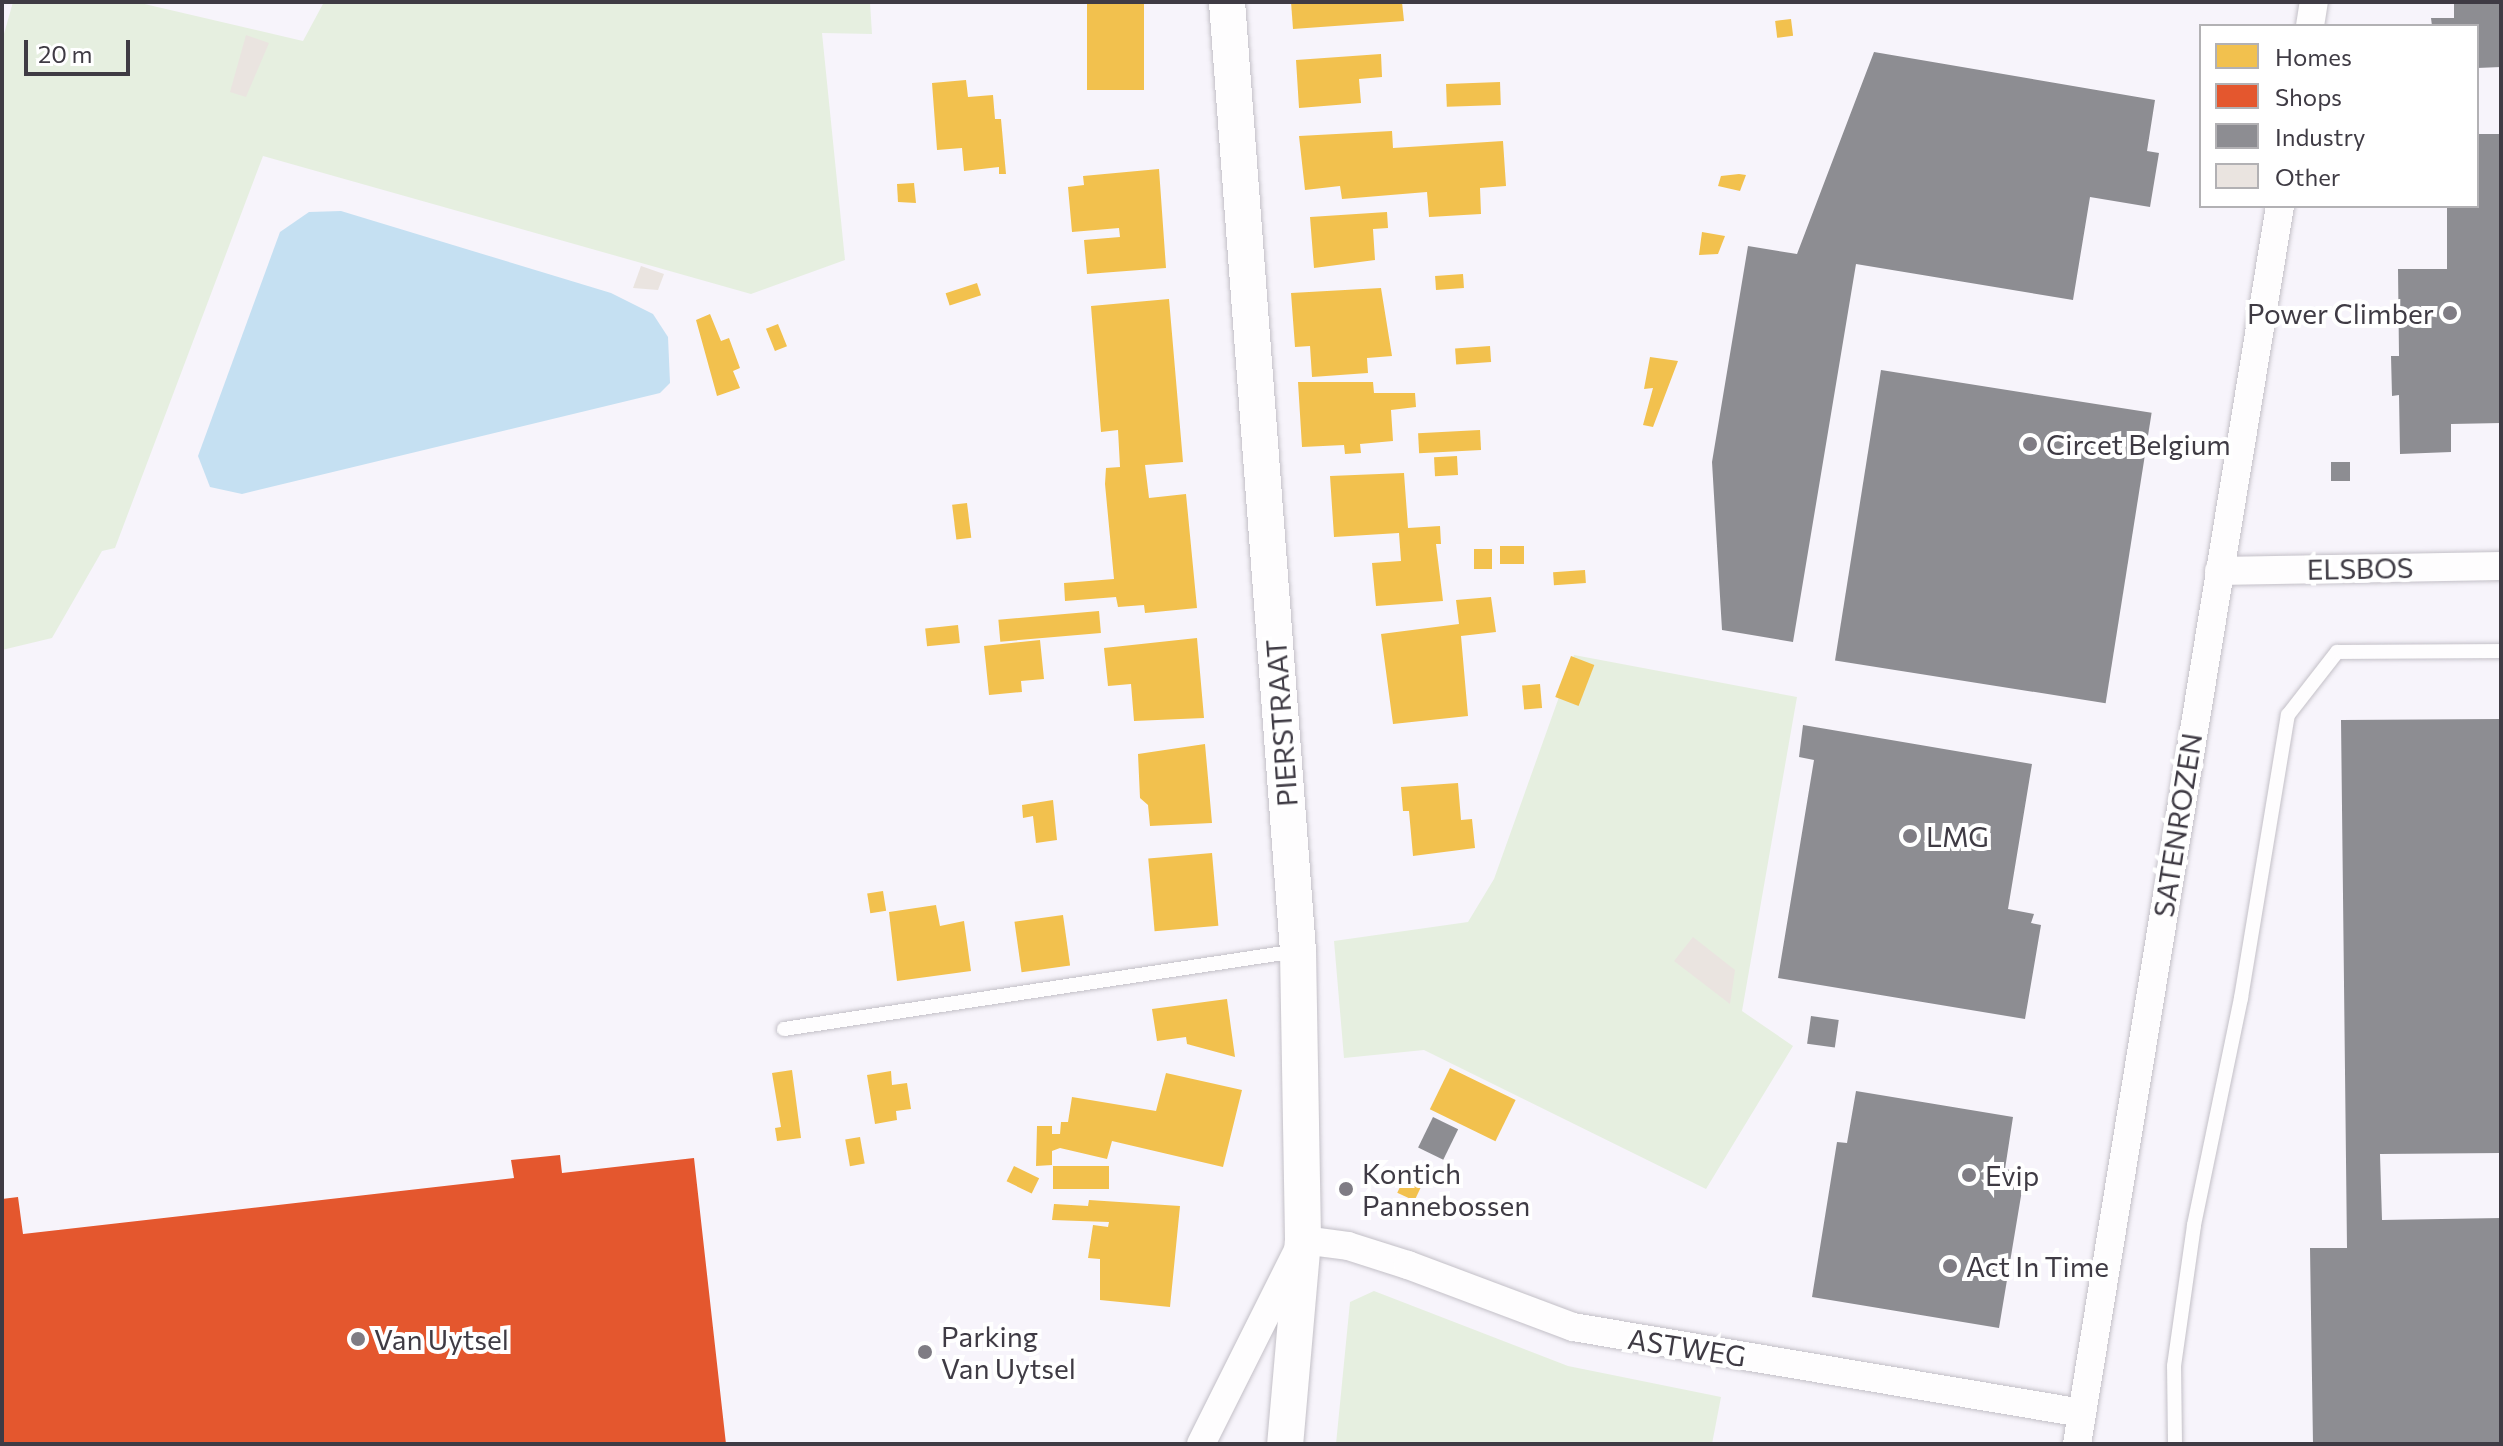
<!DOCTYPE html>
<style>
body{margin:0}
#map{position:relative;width:2503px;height:1446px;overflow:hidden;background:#f7f4fb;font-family:Commissioner,sans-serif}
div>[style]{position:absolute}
.green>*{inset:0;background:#e6efe0}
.water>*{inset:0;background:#c5e0f2}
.homes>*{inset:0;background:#f2c14e;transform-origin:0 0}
.shops>*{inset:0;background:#e4572e}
.industry>*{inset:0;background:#8d8d92;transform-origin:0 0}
.building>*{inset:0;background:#eae4e0}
.roads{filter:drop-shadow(0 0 2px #c3c0c7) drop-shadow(0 0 2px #c3c0c7)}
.service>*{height:14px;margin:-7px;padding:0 7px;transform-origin:7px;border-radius:7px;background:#fefdfe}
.minor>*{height:28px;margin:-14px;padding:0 14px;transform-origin:14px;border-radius:14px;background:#fefdfe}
.tertiary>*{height:36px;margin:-18px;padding:0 18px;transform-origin:18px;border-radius:18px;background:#fefdfe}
.dots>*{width:22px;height:22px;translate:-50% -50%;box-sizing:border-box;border:4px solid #fff;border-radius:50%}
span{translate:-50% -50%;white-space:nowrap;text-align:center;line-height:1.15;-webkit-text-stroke:8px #fff;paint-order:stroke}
.poi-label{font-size:28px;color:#3f3b44}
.right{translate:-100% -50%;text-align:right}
.left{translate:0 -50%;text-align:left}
.street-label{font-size:28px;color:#3f3b44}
.frame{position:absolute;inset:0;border:4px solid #3f3b44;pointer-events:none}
.legend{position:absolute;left:2199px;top:24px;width:280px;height:184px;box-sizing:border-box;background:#fff;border:2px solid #b2b1b4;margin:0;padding:10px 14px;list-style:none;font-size:24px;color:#3f3b44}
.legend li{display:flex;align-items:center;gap:16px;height:40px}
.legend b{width:40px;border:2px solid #b2b1b4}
.scale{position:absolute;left:24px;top:40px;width:106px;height:36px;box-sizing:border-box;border:4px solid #3f3b44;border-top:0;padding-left:10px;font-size:24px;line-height:28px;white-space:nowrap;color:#3f3b44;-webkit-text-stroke:6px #fff;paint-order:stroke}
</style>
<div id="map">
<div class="green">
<div style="clip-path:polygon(13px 2px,136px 2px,303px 41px,324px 2px,870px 2px,872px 34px,822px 33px,845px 260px,751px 294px,263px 156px,115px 548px,102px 551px,52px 638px,2px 650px,2px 41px)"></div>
<div style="clip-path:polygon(1574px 655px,1797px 697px,1742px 1011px,1793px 1046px,1706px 1189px,1424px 1050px,1344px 1058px,1334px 941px,1468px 922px,1494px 879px)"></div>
<div style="clip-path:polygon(1374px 1291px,1568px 1366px,1721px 1397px,1712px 1444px,1336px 1444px,1350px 1302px)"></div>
</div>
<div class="water">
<div style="clip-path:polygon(341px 211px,611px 293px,653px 314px,668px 337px,670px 383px,660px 393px,242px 494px,210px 487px,198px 456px,280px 232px,309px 212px)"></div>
</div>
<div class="homes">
<div style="left:1087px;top:2px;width:57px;height:88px"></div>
<div style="clip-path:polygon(1291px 2px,1402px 2px,1404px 21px,1293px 29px)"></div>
<div style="left:1791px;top:19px;width:17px;height:16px;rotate:83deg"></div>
<div style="clip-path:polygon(1381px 54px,1382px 77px,1359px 79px,1361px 103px,1299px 108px,1296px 60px)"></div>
<div style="clip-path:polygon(966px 80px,968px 97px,993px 95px,995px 119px,1001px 119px,1006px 174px,999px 174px,999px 167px,964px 171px,962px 148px,937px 150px,932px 83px)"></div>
<div style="left:1500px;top:82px;width:23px;height:54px;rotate:88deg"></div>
<div style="clip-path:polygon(1392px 131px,1393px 148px,1503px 141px,1506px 186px,1480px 188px,1481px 214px,1429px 217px,1427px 192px,1342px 199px,1340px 186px,1305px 190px,1299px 136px)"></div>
<div style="clip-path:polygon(1159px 169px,1166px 268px,1087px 274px,1084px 240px,1120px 237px,1119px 228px,1072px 232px,1068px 187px,1084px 185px,1083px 176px)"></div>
<div style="clip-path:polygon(1739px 174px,1746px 175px,1740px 191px,1718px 186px,1721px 176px)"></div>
<div style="clip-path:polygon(914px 183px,916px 203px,898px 202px,897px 184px)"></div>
<div style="clip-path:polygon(1387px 212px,1388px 228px,1373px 229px,1375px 260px,1314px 268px,1310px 217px)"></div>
<div style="clip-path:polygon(1702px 232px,1725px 236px,1718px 254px,1699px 255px)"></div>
<div style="left:1463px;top:274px;width:14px;height:28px;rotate:86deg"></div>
<div style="left:977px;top:283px;width:13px;height:33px;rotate:72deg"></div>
<div style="clip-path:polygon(1381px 288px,1392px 356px,1367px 358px,1368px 373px,1312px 377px,1310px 346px,1295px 347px,1291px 293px)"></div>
<div style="clip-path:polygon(1169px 299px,1183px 462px,1145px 465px,1149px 498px,1186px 494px,1197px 608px,1145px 613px,1144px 605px,1118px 607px,1116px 597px,1065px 601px,1064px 583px,1114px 579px,1105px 484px,1106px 468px,1120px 467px,1118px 430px,1101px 432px,1091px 306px)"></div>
<div style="clip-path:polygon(710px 314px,721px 341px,729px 338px,740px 368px,733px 371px,740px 388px,717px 396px,696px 320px)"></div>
<div style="left:778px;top:324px;width:24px;height:13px;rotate:68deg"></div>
<div style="left:1490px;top:346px;width:16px;height:35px;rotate:86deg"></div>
<div style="clip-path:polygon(1650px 357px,1678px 361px,1653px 427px,1643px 425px,1653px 388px,1644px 389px)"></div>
<div style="clip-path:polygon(1298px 382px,1373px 382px,1374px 393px,1415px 393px,1416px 407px,1391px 410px,1393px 441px,1360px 444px,1361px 453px,1345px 454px,1344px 445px,1302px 447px)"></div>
<div style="left:1480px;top:430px;width:20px;height:62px;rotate:87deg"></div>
<div style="left:1457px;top:456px;width:19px;height:23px;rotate:87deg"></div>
<div style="clip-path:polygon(1404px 473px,1408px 528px,1440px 526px,1441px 544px,1436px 544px,1443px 601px,1376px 606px,1372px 563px,1401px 561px,1399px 533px,1334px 537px,1330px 476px)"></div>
<div style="left:967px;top:503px;width:35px;height:15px;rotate:83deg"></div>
<div style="left:1524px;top:546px;width:18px;height:24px;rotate:90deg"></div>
<div style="left:1492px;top:549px;width:20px;height:18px;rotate:90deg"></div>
<div style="left:1585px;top:570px;width:13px;height:32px;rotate:86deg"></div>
<div style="clip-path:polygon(1491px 597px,1496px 632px,1461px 636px,1468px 716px,1393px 724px,1381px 634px,1459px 624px,1456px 600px)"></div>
<div style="left:1099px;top:611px;width:22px;height:101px;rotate:85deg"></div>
<div style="left:958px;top:625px;width:18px;height:33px;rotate:84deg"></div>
<div style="clip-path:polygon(1197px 638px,1204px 718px,1134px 721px,1131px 684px,1108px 686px,1104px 648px)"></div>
<div style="clip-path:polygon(1040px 640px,1044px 679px,1021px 681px,1022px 692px,989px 695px,984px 646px)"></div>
<div style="left:1571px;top:656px;width:25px;height:44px;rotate:21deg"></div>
<div style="left:1540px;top:684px;width:24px;height:18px;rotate:85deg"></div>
<div style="clip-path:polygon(1205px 744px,1212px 823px,1150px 826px,1148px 805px,1140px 798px,1138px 754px)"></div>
<div style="clip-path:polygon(1458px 783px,1461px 820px,1472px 819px,1475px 848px,1413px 856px,1409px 811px,1403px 811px,1401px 787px)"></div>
<div style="clip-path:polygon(1053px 800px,1057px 840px,1036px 843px,1033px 816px,1023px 818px,1022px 805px)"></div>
<div style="left:1212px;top:853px;width:73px;height:64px;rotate:85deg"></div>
<div style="left:883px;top:891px;width:20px;height:16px;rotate:81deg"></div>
<div style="clip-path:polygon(936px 905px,940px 926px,964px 921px,971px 971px,897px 981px,889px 912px)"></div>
<div style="left:1063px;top:915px;width:51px;height:49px;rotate:82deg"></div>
<div style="clip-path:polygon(1227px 999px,1235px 1057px,1187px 1044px,1186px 1037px,1157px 1041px,1152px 1009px)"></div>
<div style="left:1450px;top:1068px;width:73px;height:46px;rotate:26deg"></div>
<div style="clip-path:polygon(792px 1070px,801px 1138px,777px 1141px,775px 1128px,781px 1127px,772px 1073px)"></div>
<div style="clip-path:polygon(891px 1071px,892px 1085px,907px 1083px,911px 1109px,896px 1111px,897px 1120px,875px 1124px,867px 1075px)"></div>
<div style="clip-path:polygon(1166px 1073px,1242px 1090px,1223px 1167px,1112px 1141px,1107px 1159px,1060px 1148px,1052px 1151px,1052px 1165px,1036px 1166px,1037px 1126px,1052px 1126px,1052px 1134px,1060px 1134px,1061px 1122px,1068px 1122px,1072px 1097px,1156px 1111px)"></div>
<div style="left:860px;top:1137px;width:27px;height:15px;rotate:80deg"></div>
<div style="left:1014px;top:1166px;width:28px;height:17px;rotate:26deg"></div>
<div style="left:1053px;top:1166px;width:56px;height:23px"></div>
<div style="left:1407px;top:1172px;width:19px;height:23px;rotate:25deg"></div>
<div style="clip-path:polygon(1089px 1200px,1180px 1206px,1170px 1307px,1100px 1300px,1100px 1259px,1088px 1258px,1093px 1225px,1108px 1227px,1109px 1222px,1052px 1220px,1054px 1204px,1088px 1206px)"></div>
</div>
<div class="shops">
<div style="clip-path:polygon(560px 1155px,562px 1173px,694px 1158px,726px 1444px,2px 1444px,2px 1199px,18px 1197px,23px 1234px,514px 1178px,511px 1160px)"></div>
</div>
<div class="industry">
<div style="clip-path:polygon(2454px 2px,2501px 2px,2501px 67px,2477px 68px,2477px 26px,2432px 26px,2431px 18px,2454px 18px)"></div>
<div style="clip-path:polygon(1874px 52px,2155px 100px,2147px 151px,2159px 153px,2150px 207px,2090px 197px,2073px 300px,1856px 264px,1793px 642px,1722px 630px,1712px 462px,1748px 246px,1797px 254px)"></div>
<div style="clip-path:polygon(2477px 134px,2501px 134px,2501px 423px,2451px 424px,2451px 452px,2400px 454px,2399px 395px,2392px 396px,2391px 356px,2399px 356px,2398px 269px,2447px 269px,2447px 206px,2477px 206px)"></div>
<div style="left:1881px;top:370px;width:274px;height:294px;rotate:9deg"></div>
<div style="left:2350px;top:462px;width:19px;height:19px;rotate:90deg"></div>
<div style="clip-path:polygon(2501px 719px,2501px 1153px,2380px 1154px,2382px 1220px,2501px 1218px,2501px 1444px,2313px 1444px,2310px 1248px,2347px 1248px,2341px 720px)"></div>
<div style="clip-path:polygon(1803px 725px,2032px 764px,2008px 909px,2034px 914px,2031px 923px,2041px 925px,2025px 1019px,1778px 978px,1814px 760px,1799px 757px)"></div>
<div style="left:1811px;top:1016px;width:28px;height:28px;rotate:8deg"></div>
<div style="clip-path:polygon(1856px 1091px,2013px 1117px,2005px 1169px,2025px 1172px,1999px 1328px,1812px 1297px,1837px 1142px,1847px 1143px)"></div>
<div style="left:1433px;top:1117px;width:28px;height:34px;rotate:26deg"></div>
</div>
<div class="building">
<div style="clip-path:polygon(246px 35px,269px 43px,246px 97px,230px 92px)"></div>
<div style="clip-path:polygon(641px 266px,664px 274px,658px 290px,633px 288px)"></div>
<div style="clip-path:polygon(1693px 937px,1735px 970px,1730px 1004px,1674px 961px)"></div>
</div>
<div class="roads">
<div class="service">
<div style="left:784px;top:1029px;width:519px;rotate:-8.65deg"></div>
<div style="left:2175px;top:1444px;width:78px;rotate:-90.7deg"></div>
<div style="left:2174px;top:1366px;width:142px;rotate:-81.9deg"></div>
<div style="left:2194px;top:1225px;width:232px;rotate:-78.3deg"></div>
<div style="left:2241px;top:998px;width:287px;rotate:-80.6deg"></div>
<div style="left:2288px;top:715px;width:80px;rotate:-52.1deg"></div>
<div style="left:2337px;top:652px;width:164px;rotate:-0.3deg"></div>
</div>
<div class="minor">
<div style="left:2310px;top:26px;width:24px;rotate:-81deg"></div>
<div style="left:2219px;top:571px;width:282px;rotate:-1deg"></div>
<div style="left:1201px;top:1444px;width:228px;rotate:-63.4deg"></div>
<div style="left:1303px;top:1240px;width:45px;rotate:7.6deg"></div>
<div style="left:1348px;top:1246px;width:63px;rotate:17.6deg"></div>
<div style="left:1408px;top:1265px;width:176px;rotate:20.6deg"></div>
<div style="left:1573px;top:1327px;width:516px;rotate:9.59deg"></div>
<div style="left:2077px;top:1444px;width:1255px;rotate:-80.69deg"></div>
</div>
<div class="tertiary">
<div style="left:1227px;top:2px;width:952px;rotate:85.72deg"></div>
<div style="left:1298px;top:951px;width:289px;rotate:89deg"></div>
<div style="left:1303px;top:1240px;width:205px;rotate:95deg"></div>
</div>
</div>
<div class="dots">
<div style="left:2450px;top:313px;background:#7f7c84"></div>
<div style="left:2030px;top:444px;background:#7f7c84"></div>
<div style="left:1910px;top:836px;background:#7f7c84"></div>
<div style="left:1969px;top:1175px;background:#7f7c84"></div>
<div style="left:1346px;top:1189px;background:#7f7c84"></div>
<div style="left:1950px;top:1266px;background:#7f7c84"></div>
<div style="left:358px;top:1339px;background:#7f7c84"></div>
<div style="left:925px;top:1352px;background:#7f7c84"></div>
</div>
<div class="poi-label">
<span class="right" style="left:2434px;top:313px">Power Climber</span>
<span class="left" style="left:2046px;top:444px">Circet Belgium</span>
<span class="left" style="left:1926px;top:836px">LMG</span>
<span class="left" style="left:1362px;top:1189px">Kontich<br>Pannebossen</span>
<span class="left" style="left:1985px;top:1175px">Evip</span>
<span class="left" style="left:1966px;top:1266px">Act In Time</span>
<span class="left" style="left:941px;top:1352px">Parking<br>Van Uytsel</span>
<span class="left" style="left:374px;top:1339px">Van Uytsel</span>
</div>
<div class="street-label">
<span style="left:2360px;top:568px;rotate:-1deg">ELSBOS</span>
<span style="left:1281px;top:723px;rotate:-94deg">PIERSTRAAT</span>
<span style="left:2177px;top:825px;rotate:-81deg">SATENROZEN</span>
<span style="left:1687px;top:1347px;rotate:9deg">ASTWEG</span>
</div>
<div class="frame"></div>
<ul class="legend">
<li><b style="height:22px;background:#f2c14e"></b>Homes</li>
<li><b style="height:22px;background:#e4572e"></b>Shops</li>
<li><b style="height:22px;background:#8d8d92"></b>Industry</li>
<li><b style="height:22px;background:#eae4e0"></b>Other</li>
</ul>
<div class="scale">20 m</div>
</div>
